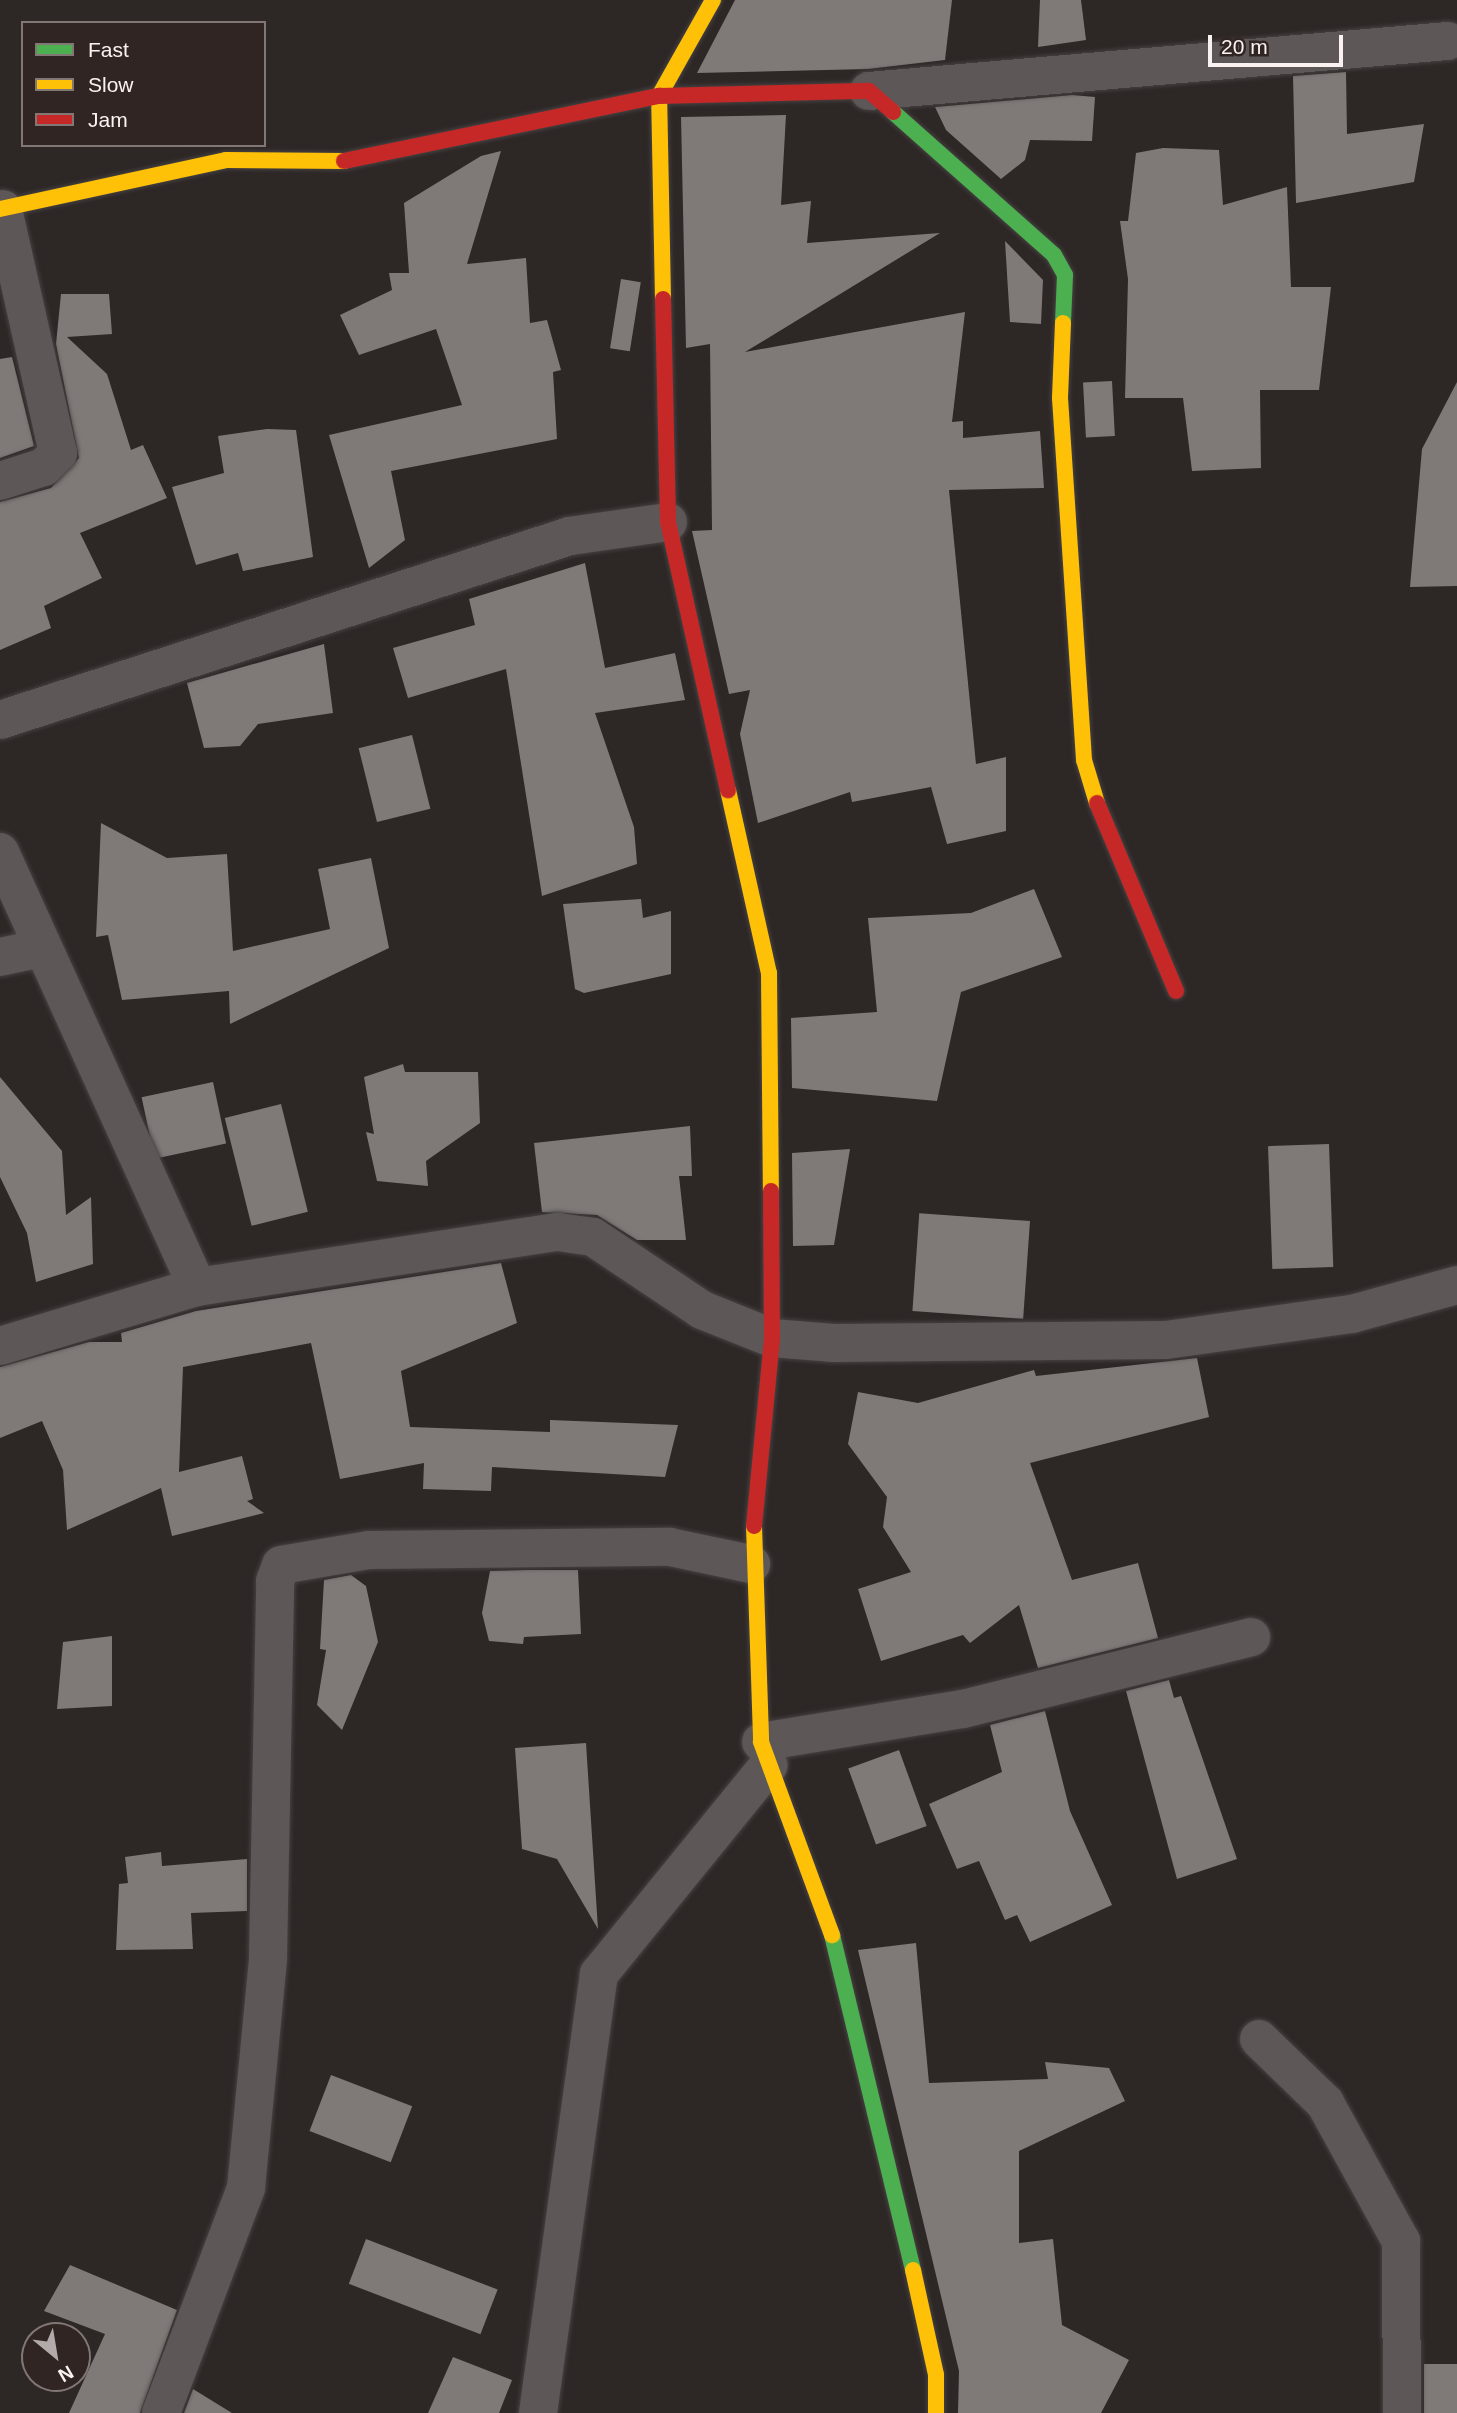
<!DOCTYPE html>
<style>
body{margin:0}
#map{position:relative;width:1457px;height:2413px;overflow:hidden;background:#2d2726;font-family:Helvetica,sans-serif}
div>[style]{position:absolute}
.building>*{inset:0;background:#7f7a78;transform-origin:0 0}
.roads{filter:drop-shadow(0 0 2px #464241) drop-shadow(0 0 2px #464241)}
.street>*{height:38px;margin:-19px;padding:0 19px;transform-origin:19px;border-radius:19px;background:#5d5857}
.fast>*{height:16px;margin:-8px;padding:0 8px;transform-origin:8px;border-radius:8px;background:#4caf50}
.slow>*{height:16px;margin:-8px;padding:0 8px;transform-origin:8px;border-radius:8px;background:#ffc107}
.jam>*{height:16px;margin:-8px;padding:0 8px;transform-origin:8px;border-radius:8px;background:#c62828}
span{translate:-50% -50%;white-space:nowrap;text-align:center;line-height:1.15;-webkit-text-stroke:7px #302523;paint-order:stroke}
.legend{position:absolute;left:21px;top:21px;width:245px;height:126px;box-sizing:border-box;background:#302523;border:2px solid #817775;margin:0;padding:9px 12px;list-style:none;font-size:21px;color:#faf2f1}
.legend li{display:flex;align-items:center;gap:14px;height:35px}
.legend b{width:35px;border:2px solid #817775}
.north{position:absolute;left:21px;top:2322px;width:70px;height:70px;box-sizing:border-box;background:#302523;border:2px solid #817775;border-radius:50%;rotate:150deg;font-size:19px;font-weight:700;line-height:28px;text-align:center;color:#faf2f1}
.north::after{content:'';display:block;margin:auto;width:24px;height:32px;background:#b2abaa;clip-path:polygon(50% 0,100% 100%,50% 72%,0 100%)}
.scale{position:absolute;left:1208px;top:35px;width:135px;height:32px;box-sizing:border-box;border:4px solid #faf2f1;border-top:0;padding-left:9px;font-size:21px;line-height:24px;white-space:nowrap;color:#faf2f1;-webkit-text-stroke:5px #302523;paint-order:stroke}
</style>
<div id="map">
<div class="building">
<div style="clip-path:polygon(735px 0,952px 0,945px 60px,868px 69px,697px 73px)"></div>
<div style="clip-path:polygon(1040px 0,1081px 0,1086px 40px,1038px 47px)"></div>
<div style="clip-path:polygon(1346px 72px,1347px 134px,1424px 124px,1414px 182px,1296px 203px,1293px 76px)"></div>
<div style="clip-path:polygon(1072px 95px,1095px 97px,1092px 141px,1030px 140px,1025px 160px,1001px 179px,946px 130px,935px 107px)"></div>
<div style="clip-path:polygon(786px 115px,781px 205px,811px 201px,807px 243px,940px 233px,745px 352px,965px 312px,952px 422px,963px 421px,963px 438px,1040px 431px,1044px 488px,949px 490px,976px 764px,1006px 757px,1006px 831px,947px 844px,931px 787px,852px 802px,850px 792px,758px 823px,740px 734px,750px 690px,729px 694px,692px 531px,712px 530px,710px 344px,686px 348px,681px 117px)"></div>
<div style="clip-path:polygon(1163px 148px,1219px 150px,1223px 205px,1287px 187px,1291px 287px,1331px 287px,1319px 390px,1260px 390px,1261px 468px,1192px 471px,1183px 398px,1125px 398px,1128px 279px,1120px 221px,1128px 221px,1136px 153px)"></div>
<div style="clip-path:polygon(501px 151px,467px 264px,526px 258px,530px 323px,547px 320px,561px 370px,553px 372px,557px 439px,391px 471px,405px 540px,369px 568px,329px 435px,462px 405px,436px 329px,359px 355px,340px 315px,392px 290px,389px 273px,409px 273px,404px 203px,481px 156px)"></div>
<div style="clip-path:polygon(1005px 241px,1043px 280px,1041px 324px,1010px 322px)"></div>
<div style="left:621px;top:279px;width:20px;height:70px;rotate:9deg"></div>
<div style="clip-path:polygon(61px 294px,109px 294px,112px 334px,67px 337px,107px 374px,131px 450px,143px 445px,167px 498px,80px 533px,102px 578px,44px 606px,51px 628px,0 650px,0 502px,51px 488px,79px 458px,56px 344px)"></div>
<div style="clip-path:polygon(12px 357px,34px 446px,0 458px,0 359px)"></div>
<div style="left:1112px;top:381px;width:55px;height:29px;rotate:87deg"></div>
<div style="clip-path:polygon(1457px 382px,1457px 586px,1410px 587px,1422px 449px)"></div>
<div style="clip-path:polygon(267px 429px,296px 430px,313px 557px,243px 571px,238px 553px,196px 565px,172px 487px,224px 473px,218px 436px)"></div>
<div style="clip-path:polygon(585px 563px,605px 668px,675px 653px,685px 700px,595px 713px,634px 827px,637px 864px,542px 896px,506px 669px,408px 698px,393px 648px,475px 625px,469px 599px)"></div>
<div style="clip-path:polygon(324px 644px,333px 713px,258px 724px,240px 746px,204px 748px,187px 683px)"></div>
<div style="left:412px;top:735px;width:76px;height:55px;rotate:76deg"></div>
<div style="clip-path:polygon(101px 823px,167px 858px,227px 854px,233px 951px,330px 929px,318px 869px,371px 858px,389px 948px,230px 1024px,229px 991px,122px 1000px,108px 935px,96px 937px)"></div>
<div style="clip-path:polygon(1034px 889px,1062px 957px,961px 992px,937px 1101px,792px 1088px,791px 1018px,877px 1012px,868px 918px,971px 913px)"></div>
<div style="clip-path:polygon(641px 899px,643px 918px,671px 911px,671px 974px,584px 993px,575px 989px,563px 904px)"></div>
<div style="clip-path:polygon(403px 1064px,405px 1072px,478px 1072px,480px 1123px,426px 1161px,428px 1186px,377px 1181px,366px 1132px,374px 1134px,364px 1077px)"></div>
<div style="clip-path:polygon(0 1077px,62px 1151px,66px 1215px,91px 1197px,93px 1264px,36px 1282px,27px 1233px,0 1177px)"></div>
<div style="left:213px;top:1082px;width:63px;height:73px;rotate:78deg"></div>
<div style="left:281px;top:1104px;width:111px;height:58px;rotate:76deg"></div>
<div style="clip-path:polygon(690px 1126px,692px 1176px,679px 1176px,686px 1240px,637px 1240px,597px 1215px,542px 1212px,534px 1143px)"></div>
<div style="left:1329px;top:1144px;width:123px;height:61px;rotate:88deg"></div>
<div style="clip-path:polygon(850px 1149px,834px 1245px,793px 1246px,792px 1153px)"></div>
<div style="left:1030px;top:1221px;width:98px;height:111px;rotate:94deg"></div>
<div style="clip-path:polygon(501px 1263px,517px 1323px,401px 1371px,410px 1427px,550px 1432px,550px 1420px,678px 1425px,665px 1477px,492px 1467px,491px 1491px,423px 1489px,424px 1463px,340px 1479px,311px 1343px,183px 1367px,179px 1472px,242px 1456px,253px 1499px,247px 1501px,264px 1513px,172px 1536px,161px 1488px,67px 1530px,63px 1470px,42px 1421px,0 1438px,0 1367px,89px 1342px,122px 1342px,121px 1333px,196px 1311px)"></div>
<div style="clip-path:polygon(1197px 1358px,1209px 1417px,1030px 1463px,1072px 1580px,1138px 1563px,1158px 1638px,1038px 1668px,1019px 1605px,970px 1643px,963px 1635px,881px 1661px,858px 1589px,911px 1572px,883px 1527px,887px 1497px,848px 1444px,858px 1392px,918px 1403px,1034px 1370px,1036px 1376px)"></div>
<div style="clip-path:polygon(527px 1570px,578px 1570px,581px 1634px,524px 1637px,523px 1644px,489px 1641px,482px 1613px,490px 1571px)"></div>
<div style="clip-path:polygon(351px 1575px,366px 1586px,378px 1642px,342px 1730px,317px 1705px,326px 1650px,320px 1649px,324px 1580px)"></div>
<div style="clip-path:polygon(112px 1636px,112px 1706px,57px 1709px,63px 1642px)"></div>
<div style="clip-path:polygon(1169px 1680px,1174px 1698px,1181px 1696px,1237px 1859px,1177px 1879px,1126px 1691px)"></div>
<div style="clip-path:polygon(1045px 1711px,1070px 1811px,1112px 1905px,1030px 1942px,1017px 1915px,1005px 1920px,979px 1861px,957px 1869px,929px 1804px,1002px 1772px,990px 1725px)"></div>
<div style="clip-path:polygon(586px 1743px,598px 1929px,557px 1859px,522px 1849px,515px 1748px)"></div>
<div style="left:899px;top:1750px;width:81px;height:54px;rotate:70deg"></div>
<div style="clip-path:polygon(161px 1852px,162px 1866px,247px 1859px,247px 1911px,191px 1913px,193px 1949px,116px 1950px,119px 1884px,128px 1883px,125px 1857px)"></div>
<div style="clip-path:polygon(916px 1943px,929px 2083px,1048px 2079px,1045px 2062px,1109px 2068px,1125px 2101px,1019px 2151px,1019px 2243px,1053px 2239px,1062px 2325px,1129px 2360px,1101px 2413px,958px 2413px,959px 2371px,858px 1950px)"></div>
<div style="left:331px;top:2075px;width:87px;height:60px;rotate:21deg"></div>
<div style="left:366px;top:2239px;width:141px;height:48px;rotate:21deg"></div>
<div style="clip-path:polygon(70px 2265px,177px 2310px,140px 2413px,69px 2413px,105px 2334px,44px 2311px)"></div>
<div style="clip-path:polygon(453px 2357px,512px 2380px,499px 2413px,428px 2413px)"></div>
<div style="left:1457px;top:2364px;width:49px;height:33px;rotate:90deg"></div>
<div style="clip-path:polygon(193px 2389px,232px 2413px,184px 2413px)"></div>
</div>
<div class="roads">
<div class="street">
<div style="left:869px;top:91px;width:581px;rotate:-4.94deg"></div>
<div style="left:0;top:481px;width:46px;rotate:-17.7deg"></div>
<div style="left:44px;top:467px;width:20px;rotate:-45deg"></div>
<div style="left:58px;top:453px;width:250px;rotate:-102.7deg"></div>
<div style="left:0;top:720px;width:599px;rotate:-17.89deg"></div>
<div style="left:570px;top:536px;width:99px;rotate:-8.1deg"></div>
<div style="left:0;top:852px;width:478px;rotate:65.6deg"></div>
<div style="left:0;top:957px;width:43px;rotate:-12.1deg"></div>
<div style="left:0;top:1346px;width:206px;rotate:-16.7deg"></div>
<div style="left:197px;top:1287px;width:365px;rotate:-8.7deg"></div>
<div style="left:558px;top:1232px;width:35px;rotate:8deg"></div>
<div style="left:593px;top:1237px;width:131px;rotate:33.8deg"></div>
<div style="left:702px;top:1310px;width:75px;rotate:21.8deg"></div>
<div style="left:772px;top:1338px;width:62px;rotate:4.6deg"></div>
<div style="left:834px;top:1343px;width:332px;rotate:-0.5deg"></div>
<div style="left:1166px;top:1340px;width:188px;rotate:-8deg"></div>
<div style="left:1352px;top:1314px;width:109px;rotate:-15.4deg"></div>
<div style="left:761px;top:1742px;width:205px;rotate:-9.3deg"></div>
<div style="left:963px;top:1709px;width:297px;rotate:-14deg"></div>
<div style="left:1259px;top:2039px;width:92px;rotate:44.1deg"></div>
<div style="left:1325px;top:2103px;width:158px;rotate:61.2deg"></div>
<div style="left:1401px;top:2241px;width:172px;rotate:89.7deg"></div>
<div style="left:161px;top:2413px;width:241px;rotate:-69.3deg"></div>
<div style="left:246px;top:2188px;width:231px;rotate:-84.5deg"></div>
<div style="left:268px;top:1958px;width:377px;rotate:-88.9deg"></div>
<div style="left:275px;top:1581px;width:17px;rotate:-69deg"></div>
<div style="left:281px;top:1565px;width:89px;rotate:-9.7deg"></div>
<div style="left:369px;top:1550px;width:301px;rotate:-0.6deg"></div>
<div style="left:670px;top:1547px;width:83px;rotate:11.9deg"></div>
<div style="left:538px;top:2413px;width:443px;rotate:-82.1deg"></div>
<div style="left:599px;top:1974px;width:269px;rotate:-50.9deg"></div>
</div>
<div class="fast">
<div style="left:893px;top:112px;width:215px;rotate:41.6deg"></div>
<div style="left:1054px;top:255px;width:23px;rotate:61deg"></div>
<div style="left:1065px;top:275px;width:48px;rotate:92.4deg"></div>
<div style="left:832px;top:1935px;width:345px;rotate:76.4deg"></div>
</div>
<div class="slow">
<div style="left:0;top:209px;width:231px;rotate:-12.2deg"></div>
<div style="left:226px;top:160px;width:118px;rotate:0.5deg"></div>
<div style="left:663px;top:299px;width:203px;rotate:-91.1deg"></div>
<div style="left:659px;top:96px;width:110px;rotate:-60.6deg"></div>
<div style="left:1063px;top:323px;width:75px;rotate:92.3deg"></div>
<div style="left:1060px;top:398px;width:363px;rotate:86.2deg"></div>
<div style="left:1084px;top:760px;width:45px;rotate:73.2deg"></div>
<div style="left:728px;top:790px;width:188px;rotate:77.4deg"></div>
<div style="left:769px;top:973px;width:218px;rotate:89.5deg"></div>
<div style="left:754px;top:1526px;width:216px;rotate:88.1deg"></div>
<div style="left:761px;top:1742px;width:206px;rotate:69.8deg"></div>
<div style="left:913px;top:2270px;width:107px;rotate:77.6deg"></div>
<div style="left:936px;top:2375px;width:38px;rotate:90deg"></div>
</div>
<div class="jam">
<div style="left:344px;top:161px;width:322px;rotate:-11.7deg"></div>
<div style="left:659px;top:96px;width:210px;rotate:-1.4deg"></div>
<div style="left:869px;top:91px;width:32px;rotate:41deg"></div>
<div style="left:663px;top:299px;width:223px;rotate:88.7deg"></div>
<div style="left:668px;top:522px;width:275px;rotate:77.4deg"></div>
<div style="left:1097px;top:803px;width:204px;rotate:67.2deg"></div>
<div style="left:754px;top:1526px;width:189px;rotate:-84.5deg"></div>
<div style="left:772px;top:1338px;width:147px;rotate:-90.4deg"></div>
</div>
</div>
<ul class="legend">
<li><b style="height:9px;background:#4caf50"></b>Fast</li>
<li><b style="height:9px;background:#ffc107"></b>Slow</li>
<li><b style="height:9px;background:#c62828"></b>Jam</li>
</ul>
<div class="north">N</div>
<div class="scale">20 m</div>
</div>
